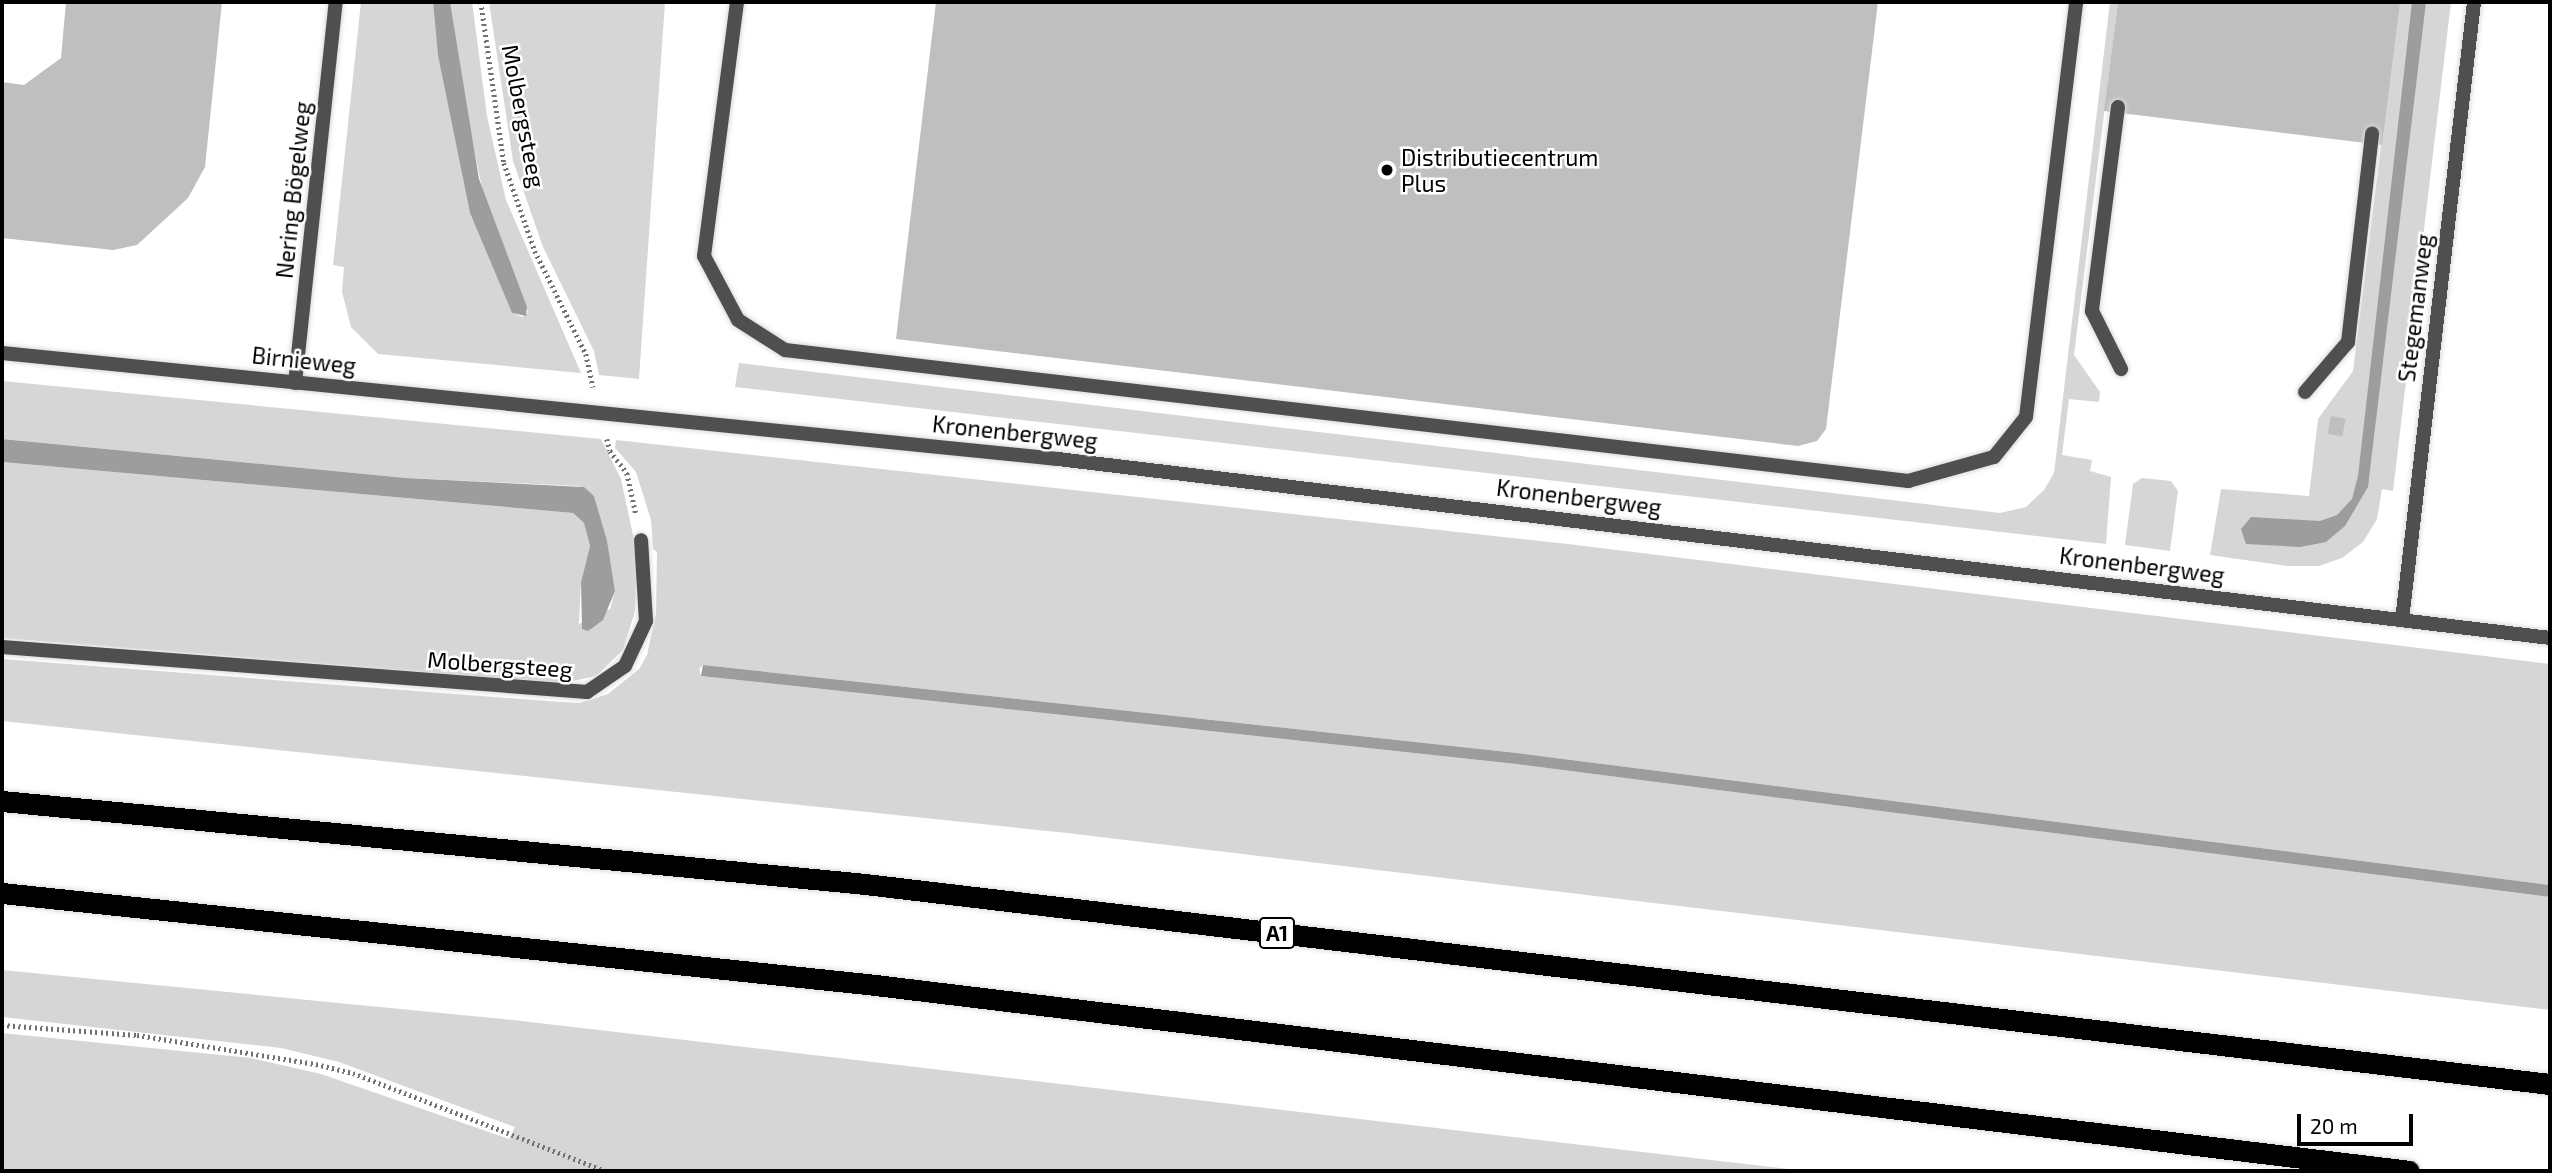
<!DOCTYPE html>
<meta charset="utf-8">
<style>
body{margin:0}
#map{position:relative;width:2552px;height:1173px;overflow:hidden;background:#fff;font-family:"Exo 2",sans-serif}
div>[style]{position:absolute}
.green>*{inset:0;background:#d6d6d6}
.water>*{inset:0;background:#9d9d9d}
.building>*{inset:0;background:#bfbfbf;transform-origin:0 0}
.path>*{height:4.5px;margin-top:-2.25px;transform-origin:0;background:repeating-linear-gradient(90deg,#717171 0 2px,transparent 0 5.5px)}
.roads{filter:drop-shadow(0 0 2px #dbdbdb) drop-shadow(0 0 2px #dbdbdb)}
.lane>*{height:14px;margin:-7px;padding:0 7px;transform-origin:7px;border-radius:7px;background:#4f4f4f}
.street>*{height:14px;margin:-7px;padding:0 7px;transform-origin:7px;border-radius:7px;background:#4f4f4f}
.highway>*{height:21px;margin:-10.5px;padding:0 10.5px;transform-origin:10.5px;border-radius:10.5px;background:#000}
.dots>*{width:19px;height:19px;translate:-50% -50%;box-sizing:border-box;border:4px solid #fff;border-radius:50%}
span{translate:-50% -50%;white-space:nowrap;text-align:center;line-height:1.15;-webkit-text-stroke:5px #fff;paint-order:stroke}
.shield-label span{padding:2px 5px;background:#fff;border:2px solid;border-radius:5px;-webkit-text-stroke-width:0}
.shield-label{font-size:21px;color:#000;font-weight:700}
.street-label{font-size:23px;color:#000}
.poi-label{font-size:23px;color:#000}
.left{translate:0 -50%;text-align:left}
.frame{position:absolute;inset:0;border:4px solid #000;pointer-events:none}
.scale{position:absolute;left:2297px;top:1114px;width:116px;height:32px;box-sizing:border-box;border:4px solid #000;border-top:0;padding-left:9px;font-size:21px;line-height:24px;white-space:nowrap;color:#000;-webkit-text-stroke:5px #fff;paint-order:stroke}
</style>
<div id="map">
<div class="green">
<div style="clip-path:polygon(361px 2px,433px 2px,438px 56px,470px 213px,512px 313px,523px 317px,528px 312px,486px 208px,455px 54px,450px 2px,472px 2px,487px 116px,506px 200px,581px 373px,378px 354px,351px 327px,342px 292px,344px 267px,333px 265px)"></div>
<div style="clip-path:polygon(489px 2px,665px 2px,639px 379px,599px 375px,594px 351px,543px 247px,513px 161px)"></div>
<div style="clip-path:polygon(2110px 2px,2118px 2px,2074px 355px,2100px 392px,2099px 402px,2069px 399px,2062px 455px,2092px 460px,2090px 471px,2111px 477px,2106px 544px,735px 387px,739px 363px,2000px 513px,2026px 507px,2044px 490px,2054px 473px)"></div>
<div style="clip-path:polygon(2399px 2px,2451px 2px,2393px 491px,2382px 489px,2377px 519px,2363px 542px,2342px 558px,2319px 566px,2287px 566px,2210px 555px,2221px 489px,2309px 496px,2318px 419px,2353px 371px)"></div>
<div style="clip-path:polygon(2px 381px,601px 439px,621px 479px,637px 554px,635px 611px,623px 650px,596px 676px,563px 683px,2px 638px,2px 462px,573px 513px,584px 523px,590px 546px,581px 582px,579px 624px,610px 609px,615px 591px,607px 540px,594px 496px,580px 486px,406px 478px,2px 439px)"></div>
<div style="clip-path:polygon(616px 440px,1568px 544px,2550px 664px,2550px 885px,1517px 753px,703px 665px,699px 669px,701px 676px,1516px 764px,2550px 897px,2550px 1010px,1067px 833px,2px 721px,2px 659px,560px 702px,580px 703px,608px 694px,639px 669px,647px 655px,656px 614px,657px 552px,653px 549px,651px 520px,636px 472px,615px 448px)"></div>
<div style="clip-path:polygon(2142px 478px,2171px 481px,2178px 491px,2170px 551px,2125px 545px,2133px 484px)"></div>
<div style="clip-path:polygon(2px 970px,513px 1020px,1805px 1171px,2px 1171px,2px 1033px,251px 1058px,321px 1074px,509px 1139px,515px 1127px,339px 1062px,281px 1048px,2px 1017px)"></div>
</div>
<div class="water">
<div style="clip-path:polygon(433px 2px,450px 2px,479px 179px,527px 307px,526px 316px,512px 313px,470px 213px,438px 56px)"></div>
<div style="clip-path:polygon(2412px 2px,2426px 2px,2368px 487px,2345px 526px,2326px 542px,2300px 547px,2246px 544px,2241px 529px,2251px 517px,2320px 521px,2337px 515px,2352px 499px,2358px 476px)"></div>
<div style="clip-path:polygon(2px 439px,406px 478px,584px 487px,594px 496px,607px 540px,615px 591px,603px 620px,588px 631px,582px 629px,581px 582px,590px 546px,584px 523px,573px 513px,2px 462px)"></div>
<div style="clip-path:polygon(703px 665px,1517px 753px,2550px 885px,2550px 897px,1516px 764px,701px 676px)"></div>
</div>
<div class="building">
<div style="clip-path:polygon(66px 2px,222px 2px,205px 167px,188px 198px,137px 245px,113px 250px,2px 238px,2px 82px,24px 85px,61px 58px)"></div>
<div style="clip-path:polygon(936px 2px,1878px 2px,1826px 429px,1817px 441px,1798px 446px,896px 339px)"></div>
<div style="clip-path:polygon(2118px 2px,2400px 2px,2382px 145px,2104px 111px)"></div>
<div style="left:2331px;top:416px;width:15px;height:18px;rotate:11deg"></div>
</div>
<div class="path">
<div style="left:481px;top:2px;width:163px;rotate:81.9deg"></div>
<div style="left:504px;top:163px;width:93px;rotate:70.6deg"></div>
<div style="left:535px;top:251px;width:115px;rotate:63.7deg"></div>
<div style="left:586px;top:354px;width:34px;rotate:78deg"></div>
<div style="left:607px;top:439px;width:12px;rotate:76deg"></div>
<div style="left:610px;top:451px;width:28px;rotate:52deg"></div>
<div style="left:627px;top:473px;width:42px;rotate:77.6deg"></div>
<div style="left:2px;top:1025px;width:135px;rotate:4.2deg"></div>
<div style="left:137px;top:1035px;width:181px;rotate:9.2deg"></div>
<div style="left:316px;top:1064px;width:38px;rotate:14deg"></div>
<div style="left:353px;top:1073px;width:271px;rotate:21.2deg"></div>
</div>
<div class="roads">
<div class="lane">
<div style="left:737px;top:2px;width:256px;rotate:97.4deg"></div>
<div style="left:704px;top:256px;width:72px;rotate:62deg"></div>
<div style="left:738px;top:320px;width:56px;rotate:32.6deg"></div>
<div style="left:785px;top:350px;width:1131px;rotate:6.65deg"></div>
<div style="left:1908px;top:481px;width:89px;rotate:-15.6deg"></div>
<div style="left:1994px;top:457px;width:51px;rotate:-51.3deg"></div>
<div style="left:2026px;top:417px;width:418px;rotate:-83.1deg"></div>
<div style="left:2118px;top:107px;width:206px;rotate:97.3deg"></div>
<div style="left:2092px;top:311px;width:65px;rotate:63.4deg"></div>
<div style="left:2305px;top:392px;width:66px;rotate:-49.3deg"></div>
<div style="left:2348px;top:342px;width:210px;rotate:-83.4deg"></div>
</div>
<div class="street">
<div style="left:2px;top:353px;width:1061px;rotate:5.73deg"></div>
<div style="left:1058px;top:459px;width:1503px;rotate:6.84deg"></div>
<div style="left:295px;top:383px;width:383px;rotate:-83.9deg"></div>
<div style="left:2402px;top:620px;width:622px;rotate:-83.35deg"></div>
<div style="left:2px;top:647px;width:587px;rotate:4.4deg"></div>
<div style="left:587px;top:692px;width:46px;rotate:-34.4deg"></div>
<div style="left:625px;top:666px;width:50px;rotate:-65deg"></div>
<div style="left:646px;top:621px;width:81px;rotate:-93.5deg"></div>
</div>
<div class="highway">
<div style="left:2px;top:801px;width:867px;rotate:5.49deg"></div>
<div style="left:865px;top:884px;width:1697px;rotate:6.77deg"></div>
<div style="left:2px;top:893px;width:870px;rotate:6.01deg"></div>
<div style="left:867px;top:984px;width:1553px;rotate:6.91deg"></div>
</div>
</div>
<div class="dots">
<div style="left:1387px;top:170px;background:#000"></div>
</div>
<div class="shield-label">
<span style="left:1277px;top:933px">A1</span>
</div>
<div class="street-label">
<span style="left:524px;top:116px;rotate:79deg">Molbergsteeg</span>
<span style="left:293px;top:190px;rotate:-84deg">Nering Bögelweg</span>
<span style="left:2415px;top:308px;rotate:-83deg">Stegemanweg</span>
<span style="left:304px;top:360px;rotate:6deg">Birnieweg</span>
<span style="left:1015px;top:432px;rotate:6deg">Kronenbergweg</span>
<span style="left:1579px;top:497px;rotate:7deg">Kronenbergweg</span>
<span style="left:2142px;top:565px;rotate:7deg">Kronenbergweg</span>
<span style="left:500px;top:664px;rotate:4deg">Molbergsteeg</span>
</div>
<div class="poi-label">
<span class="left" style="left:1401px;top:170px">Distributiecentrum<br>Plus</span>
</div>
<div class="frame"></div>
<div class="scale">20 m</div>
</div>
